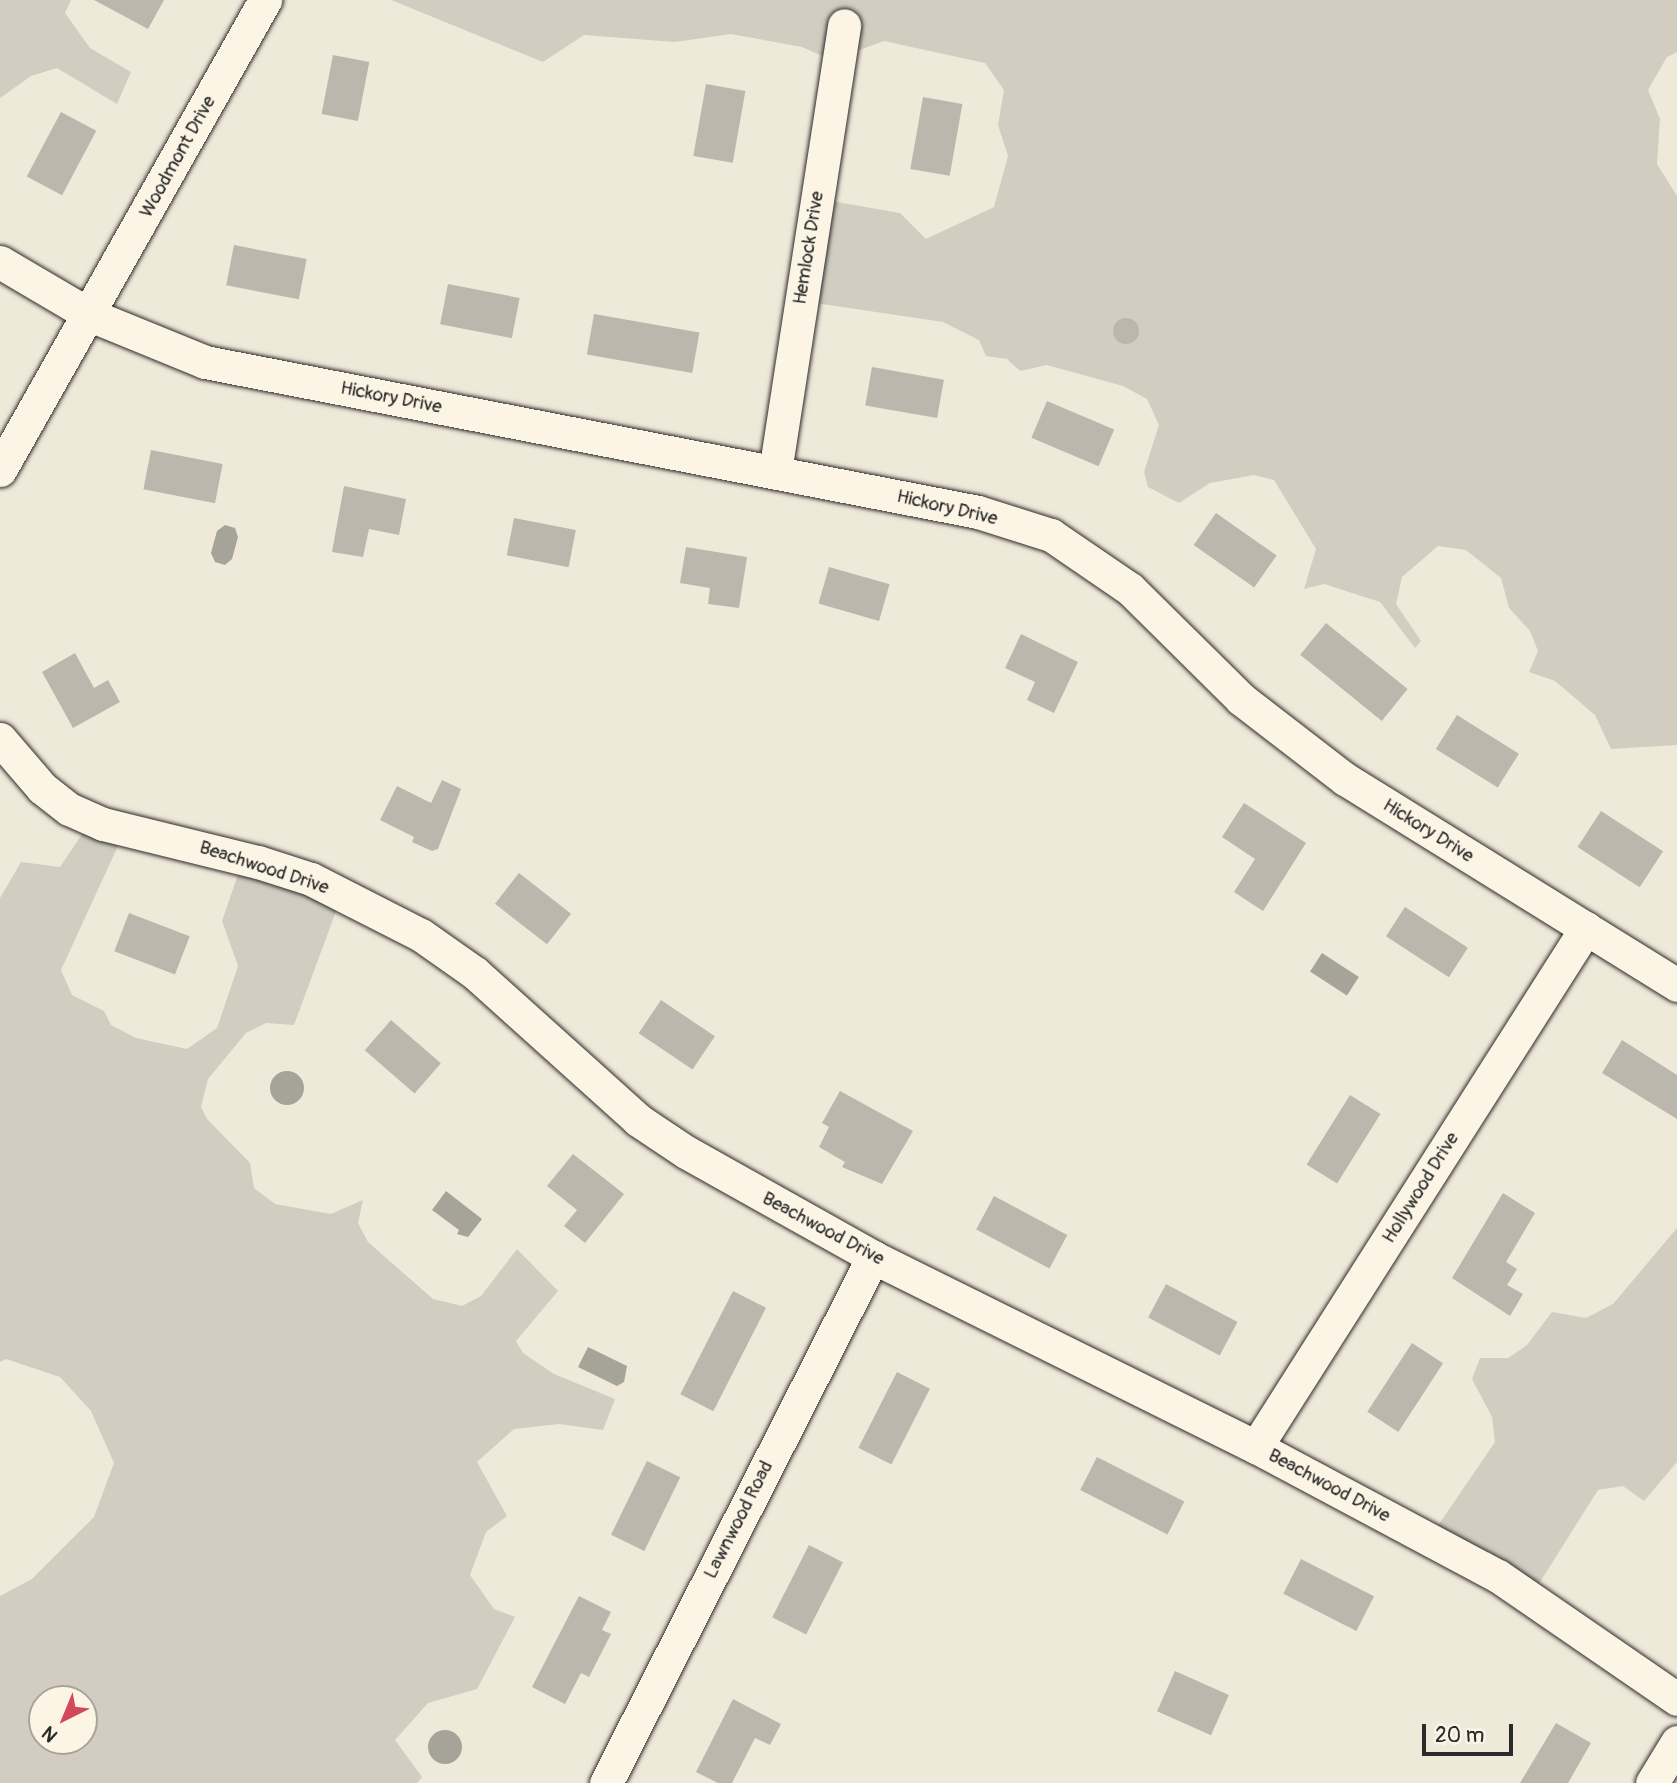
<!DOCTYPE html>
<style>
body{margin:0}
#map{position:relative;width:1677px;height:1783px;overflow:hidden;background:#efe9da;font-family:Pangolin,sans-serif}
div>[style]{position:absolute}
.green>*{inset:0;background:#d2cdc0}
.water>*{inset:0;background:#a6a399;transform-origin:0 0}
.round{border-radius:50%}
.building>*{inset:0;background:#bcb7ac;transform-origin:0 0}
.roads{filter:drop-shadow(0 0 2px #2b2b2b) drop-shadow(0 0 2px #2b2b2b)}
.street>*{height:33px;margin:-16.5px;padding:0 16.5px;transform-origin:16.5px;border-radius:16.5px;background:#fcf5e5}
span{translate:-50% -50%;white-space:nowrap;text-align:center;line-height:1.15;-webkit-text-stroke:6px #fcf5e5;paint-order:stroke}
.street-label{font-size:19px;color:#2b2b2b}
.north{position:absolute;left:28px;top:1685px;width:70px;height:70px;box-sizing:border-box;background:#fcf5e5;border:2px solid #a8a49b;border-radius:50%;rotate:223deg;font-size:19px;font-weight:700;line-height:28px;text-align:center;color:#2b2b2b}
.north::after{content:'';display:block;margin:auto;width:24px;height:32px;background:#d1495b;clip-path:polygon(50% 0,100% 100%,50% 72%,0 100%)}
.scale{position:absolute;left:1422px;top:1724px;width:91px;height:32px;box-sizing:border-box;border:4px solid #2b2b2b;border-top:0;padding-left:9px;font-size:21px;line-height:24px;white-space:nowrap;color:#2b2b2b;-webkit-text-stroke:5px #fcf5e5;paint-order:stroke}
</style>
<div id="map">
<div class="green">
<div style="clip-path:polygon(0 0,71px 0,65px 13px,90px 48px,131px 72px,117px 104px,57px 68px,31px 76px,0 98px)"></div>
<div style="clip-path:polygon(391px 0,1677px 0,1677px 52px,1667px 57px,1648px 90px,1660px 119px,1657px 164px,1677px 196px,1677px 745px,1611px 749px,1595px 715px,1555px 681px,1529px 672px,1538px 651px,1530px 631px,1509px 608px,1501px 578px,1466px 550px,1438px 546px,1402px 577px,1396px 604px,1421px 641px,1415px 648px,1380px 602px,1324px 584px,1304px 589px,1316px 549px,1274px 480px,1254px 475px,1210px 483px,1179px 503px,1148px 487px,1144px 472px,1159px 425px,1147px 399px,1123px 386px,1047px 365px,1020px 371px,1007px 359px,986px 356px,979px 340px,943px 322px,802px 301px,825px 200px,900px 213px,926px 239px,994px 207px,1008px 156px,998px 125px,1004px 90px,985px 63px,884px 41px,832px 60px,802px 47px,731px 34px,675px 42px,584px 35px,543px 62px)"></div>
<div style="clip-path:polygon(evenodd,99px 809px,129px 822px,61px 970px,72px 995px,104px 1011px,111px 1025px,136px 1038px,187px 1049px,217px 1028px,238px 966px,222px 921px,244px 857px,345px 887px,294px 1025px,266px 1023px,246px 1033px,208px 1079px,201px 1107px,207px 1119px,250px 1163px,254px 1188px,275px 1204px,331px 1214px,363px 1200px,358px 1223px,368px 1242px,433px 1299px,462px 1306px,481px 1296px,517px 1249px,558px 1291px,516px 1341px,523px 1353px,554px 1374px,615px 1399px,603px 1430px,559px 1424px,514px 1429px,477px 1462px,507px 1516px,486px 1532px,470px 1575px,494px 1609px,515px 1617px,477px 1689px,428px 1703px,395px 1740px,422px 1777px,417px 1783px,0 1783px,0 1596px,32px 1579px,94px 1517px,114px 1463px,91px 1411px,60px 1377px,6px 1359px,0 1362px,0 898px,21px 862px,60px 867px,99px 809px,42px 1699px,84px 1699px,84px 1741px,42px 1741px,42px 1699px)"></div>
<div style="clip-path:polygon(1677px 1228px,1677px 1462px,1644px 1501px,1623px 1486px,1598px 1490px,1535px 1590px,1435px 1530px,1495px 1442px,1492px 1417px,1472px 1379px,1480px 1358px,1508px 1358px,1527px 1345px,1552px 1312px,1586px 1318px,1613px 1304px)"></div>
</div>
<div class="water">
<div style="clip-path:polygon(225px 525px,235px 528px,238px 537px,232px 559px,225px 565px,215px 562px,211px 553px,217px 531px)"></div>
<div style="left:1322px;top:953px;width:44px;height:22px;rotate:33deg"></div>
<div class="round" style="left:270px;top:1071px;width:34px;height:34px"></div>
<div style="clip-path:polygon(446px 1191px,482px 1219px,468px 1237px,457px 1234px,459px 1230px,432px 1210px)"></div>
<div style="clip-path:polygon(588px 1347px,627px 1366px,624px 1382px,617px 1386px,578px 1367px)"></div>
<div class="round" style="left:428px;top:1730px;width:34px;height:34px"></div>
</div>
<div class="building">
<div style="clip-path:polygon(94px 0,164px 0,148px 29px)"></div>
<div style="left:333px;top:55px;width:37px;height:60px;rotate:11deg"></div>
<div style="left:706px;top:84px;width:40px;height:73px;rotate:10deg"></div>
<div style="left:923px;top:97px;width:40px;height:73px;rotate:10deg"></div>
<div style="left:61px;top:112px;width:40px;height:73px;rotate:28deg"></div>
<div style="left:234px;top:245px;width:74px;height:41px;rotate:11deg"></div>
<div style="left:448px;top:284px;width:73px;height:41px;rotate:11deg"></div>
<div style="left:594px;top:314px;width:107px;height:41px;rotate:10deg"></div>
<div class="round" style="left:1113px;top:318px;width:26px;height:26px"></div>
<div style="left:872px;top:367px;width:73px;height:39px;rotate:10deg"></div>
<div style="left:1047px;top:401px;width:73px;height:40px;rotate:23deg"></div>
<div style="left:151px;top:450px;width:73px;height:40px;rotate:11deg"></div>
<div style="clip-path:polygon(344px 486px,406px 499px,399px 535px,369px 529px,363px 557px,332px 552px)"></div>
<div style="left:1216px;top:513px;width:74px;height:39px;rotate:35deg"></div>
<div style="left:514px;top:518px;width:63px;height:38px;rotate:11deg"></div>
<div style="clip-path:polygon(686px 547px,747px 557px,739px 608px,708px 604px,710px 588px,680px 583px)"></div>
<div style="left:829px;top:567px;width:63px;height:38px;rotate:16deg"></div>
<div style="left:1326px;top:623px;width:105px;height:41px;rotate:39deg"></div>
<div style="clip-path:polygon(1021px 634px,1078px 662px,1054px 713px,1027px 700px,1035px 682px,1005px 668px)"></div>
<div style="clip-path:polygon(75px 653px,94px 688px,108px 680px,120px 702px,73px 728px,42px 672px)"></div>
<div style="left:1457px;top:715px;width:73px;height:40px;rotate:32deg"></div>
<div style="clip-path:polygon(442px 780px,461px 789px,438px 849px,432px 851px,412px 842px,414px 837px,380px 820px,397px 786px,431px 803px)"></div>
<div style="clip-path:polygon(1244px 803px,1306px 843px,1263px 911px,1234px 892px,1255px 859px,1222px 837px)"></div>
<div style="left:1601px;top:811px;width:74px;height:43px;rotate:33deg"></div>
<div style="left:519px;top:873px;width:66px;height:39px;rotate:38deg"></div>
<div style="left:1405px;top:907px;width:75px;height:35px;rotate:33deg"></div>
<div style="left:129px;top:913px;width:65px;height:41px;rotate:21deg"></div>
<div style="left:661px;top:1000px;width:65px;height:40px;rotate:34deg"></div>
<div style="left:391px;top:1020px;width:66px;height:40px;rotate:41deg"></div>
<div style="clip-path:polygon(1622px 1040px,1677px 1075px,1677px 1119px,1602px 1073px)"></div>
<div style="clip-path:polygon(840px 1091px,913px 1131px,882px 1184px,842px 1167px,845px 1162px,819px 1147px,829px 1127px,822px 1123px)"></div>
<div style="left:1350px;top:1095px;width:36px;height:82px;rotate:32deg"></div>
<div style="clip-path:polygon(573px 1154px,624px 1194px,585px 1243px,564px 1226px,577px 1210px,547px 1186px)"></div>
<div style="clip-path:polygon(1503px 1193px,1535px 1213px,1506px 1262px,1517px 1269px,1507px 1285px,1523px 1294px,1510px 1316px,1452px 1278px)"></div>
<div style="left:994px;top:1196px;width:83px;height:38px;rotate:28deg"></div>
<div style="left:1166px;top:1284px;width:81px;height:38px;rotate:28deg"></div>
<div style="left:733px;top:1291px;width:37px;height:116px;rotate:27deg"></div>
<div style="left:1412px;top:1343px;width:37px;height:82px;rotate:33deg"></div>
<div style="left:897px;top:1372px;width:37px;height:85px;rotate:27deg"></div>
<div style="left:1097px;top:1457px;width:98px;height:37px;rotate:27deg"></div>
<div style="left:647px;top:1461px;width:37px;height:82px;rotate:26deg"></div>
<div style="left:809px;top:1545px;width:38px;height:81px;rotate:27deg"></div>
<div style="left:1301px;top:1559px;width:82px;height:39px;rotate:27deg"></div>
<div style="clip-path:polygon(579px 1596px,611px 1612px,602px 1630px,611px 1634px,589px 1677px,581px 1673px,565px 1704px,532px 1687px)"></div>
<div style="left:1175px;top:1671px;width:59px;height:44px;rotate:24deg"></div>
<div style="clip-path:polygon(733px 1699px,781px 1724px,770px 1745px,755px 1738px,732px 1783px,718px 1783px,696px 1772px)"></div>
<div style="clip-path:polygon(1556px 1723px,1591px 1743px,1568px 1783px,1520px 1783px)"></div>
</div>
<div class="roads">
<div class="street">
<div style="left:0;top:262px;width:104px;rotate:30.5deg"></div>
<div style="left:90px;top:315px;width:124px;rotate:22.2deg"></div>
<div style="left:205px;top:362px;width:787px;rotate:10.98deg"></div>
<div style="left:978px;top:512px;width:77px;rotate:17.5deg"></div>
<div style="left:1051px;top:535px;width:96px;rotate:34.4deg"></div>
<div style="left:1130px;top:589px;width:156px;rotate:44.7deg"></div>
<div style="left:1241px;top:699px;width:131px;rotate:37.6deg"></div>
<div style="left:1345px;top:779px;width:391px;rotate:31.8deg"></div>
<div style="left:0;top:470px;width:540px;rotate:-60.58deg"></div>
<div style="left:775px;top:472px;width:452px;rotate:-81.2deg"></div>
<div style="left:0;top:739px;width:65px;rotate:49.4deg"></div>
<div style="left:42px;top:788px;width:34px;rotate:38deg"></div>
<div style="left:69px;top:809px;width:37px;rotate:24deg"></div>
<div style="left:103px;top:824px;width:160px;rotate:13.8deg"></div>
<div style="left:258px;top:862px;width:56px;rotate:17.8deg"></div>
<div style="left:311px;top:879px;width:123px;rotate:27deg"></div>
<div style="left:421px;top:935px;width:66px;rotate:35.1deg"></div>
<div style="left:475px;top:973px;width:219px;rotate:42deg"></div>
<div style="left:638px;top:1120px;width:58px;rotate:33.7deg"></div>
<div style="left:686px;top:1152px;width:214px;rotate:29.3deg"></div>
<div style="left:873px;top:1257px;width:428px;rotate:26.4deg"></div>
<div style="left:1256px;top:1447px;width:274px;rotate:28.1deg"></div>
<div style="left:1498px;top:1576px;width:217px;rotate:34.5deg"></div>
<div style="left:1256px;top:1447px;width:615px;rotate:-57.55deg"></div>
<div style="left:606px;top:1783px;width:590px;rotate:-63.09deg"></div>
<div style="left:1652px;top:1783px;width:48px;rotate:-58.6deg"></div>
</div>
</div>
<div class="street-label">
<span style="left:178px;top:157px;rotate:-61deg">Woodmont Drive</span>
<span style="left:809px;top:248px;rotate:-81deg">Hemlock Drive</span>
<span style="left:391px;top:398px;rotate:11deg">Hickory Drive</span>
<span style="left:947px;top:508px;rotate:13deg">Hickory Drive</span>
<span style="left:1428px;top:831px;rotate:32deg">Hickory Drive</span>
<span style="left:264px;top:868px;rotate:18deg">Beachwood Drive</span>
<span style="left:1421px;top:1188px;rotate:-58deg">Hollywood Drive</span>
<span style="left:823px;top:1229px;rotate:28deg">Beachwood Drive</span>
<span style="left:1329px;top:1486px;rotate:28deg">Beachwood Drive</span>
<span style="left:739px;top:1520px;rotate:-63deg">Lawnwood Road</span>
</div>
<div class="north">N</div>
<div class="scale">20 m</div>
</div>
